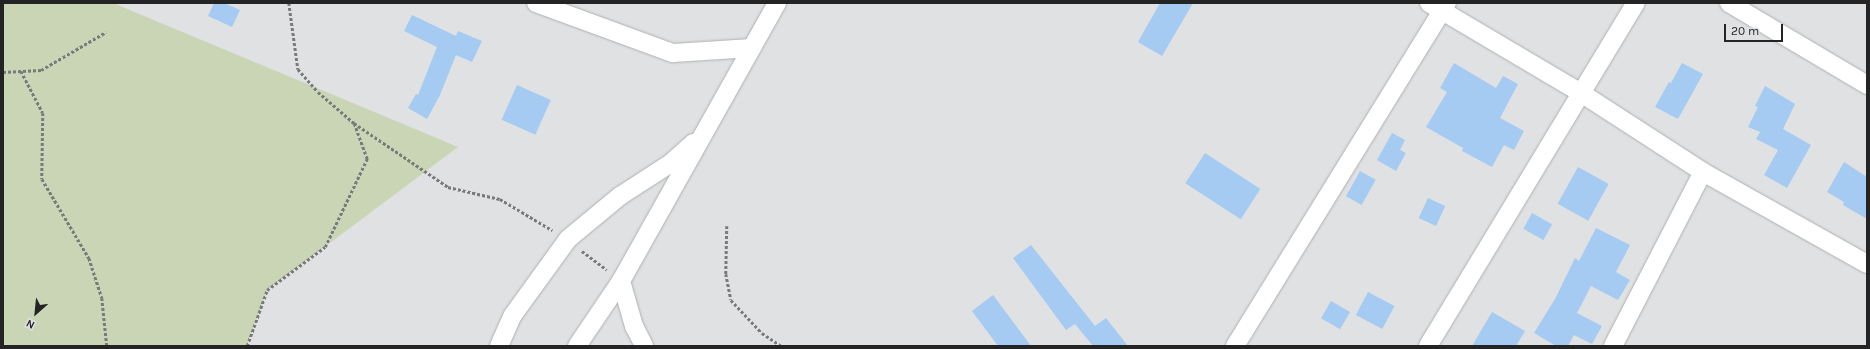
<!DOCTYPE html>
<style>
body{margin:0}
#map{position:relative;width:1870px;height:349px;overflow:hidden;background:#dfe1e2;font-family:Karla,sans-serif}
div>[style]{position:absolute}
.green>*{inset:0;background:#c9d5b5}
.building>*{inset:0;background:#a5cbf2;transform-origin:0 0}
.path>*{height:2.5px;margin-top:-1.25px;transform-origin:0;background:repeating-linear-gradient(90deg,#797a7b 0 3px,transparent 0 5px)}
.roads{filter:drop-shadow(0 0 1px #aeb0b1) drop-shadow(0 0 1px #aeb0b1)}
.street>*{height:18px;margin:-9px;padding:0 9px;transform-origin:9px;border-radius:9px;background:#fff}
span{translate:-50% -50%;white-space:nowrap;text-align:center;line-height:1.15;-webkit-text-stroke:4px #dfe1e2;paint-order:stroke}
.frame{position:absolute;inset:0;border:4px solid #242425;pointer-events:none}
.north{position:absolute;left:16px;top:293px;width:40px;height:40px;-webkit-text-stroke:3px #dfe1e2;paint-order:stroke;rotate:207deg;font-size:11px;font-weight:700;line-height:16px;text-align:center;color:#242425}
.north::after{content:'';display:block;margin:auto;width:14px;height:18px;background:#242425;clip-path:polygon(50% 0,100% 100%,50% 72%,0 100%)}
.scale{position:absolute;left:1724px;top:24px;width:59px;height:18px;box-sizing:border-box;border:2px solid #242425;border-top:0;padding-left:5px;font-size:12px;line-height:14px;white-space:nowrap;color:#242425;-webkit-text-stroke:3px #dfe1e2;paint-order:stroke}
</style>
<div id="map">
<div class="green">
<div style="clip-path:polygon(3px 3px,113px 3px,458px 147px,267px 290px,247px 346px,3px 346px)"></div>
</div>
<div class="building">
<div style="clip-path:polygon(214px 3px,224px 3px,240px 10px,232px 27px,208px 16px)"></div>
<div style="clip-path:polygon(1160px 3px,1193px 3px,1162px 56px,1138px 42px)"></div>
<div style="clip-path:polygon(412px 15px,456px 36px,458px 31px,482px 41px,472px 62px,456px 55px,440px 95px,427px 119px,408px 108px,416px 94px,418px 95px,437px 47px,404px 31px)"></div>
<div style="clip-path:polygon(1454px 63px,1496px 88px,1503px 76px,1518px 84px,1500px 118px,1524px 131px,1514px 150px,1504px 145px,1492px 167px,1462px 151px,1463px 148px,1426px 127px,1447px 92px,1440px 88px)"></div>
<div style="clip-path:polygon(1682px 63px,1703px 74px,1678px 119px,1655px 107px,1669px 82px,1671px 83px)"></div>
<div style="left:517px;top:85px;width:37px;height:38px;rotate:24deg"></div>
<div style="clip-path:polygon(1765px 86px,1795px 104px,1783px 129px,1811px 145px,1787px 188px,1764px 175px,1778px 150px,1756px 139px,1760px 132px,1748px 127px,1758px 107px,1755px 106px)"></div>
<div style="clip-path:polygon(1392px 133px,1405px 140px,1400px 150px,1406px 153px,1396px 171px,1377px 160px)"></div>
<div style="left:1205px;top:153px;width:66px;height:36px;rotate:33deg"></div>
<div style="clip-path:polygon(1844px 162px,1867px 177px,1867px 219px,1843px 205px,1844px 202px,1827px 192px)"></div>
<div style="left:1578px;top:167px;width:35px;height:42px;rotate:29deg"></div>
<div style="left:1360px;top:171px;width:18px;height:29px;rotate:29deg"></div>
<div style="left:1428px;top:198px;width:19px;height:22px;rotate:25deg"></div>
<div style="left:1532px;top:213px;width:23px;height:18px;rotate:29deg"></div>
<div style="clip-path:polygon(1596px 228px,1630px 245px,1616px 272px,1630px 280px,1618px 300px,1591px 286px,1577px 313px,1602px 326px,1592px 344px,1574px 335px,1568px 346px,1556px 346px,1534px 333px,1555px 299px,1575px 258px,1579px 261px)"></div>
<div style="clip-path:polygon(1031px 245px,1095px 326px,1106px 318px,1128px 346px,1093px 346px,1075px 324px,1066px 330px,1013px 258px)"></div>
<div style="left:1368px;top:292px;width:30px;height:26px;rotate:28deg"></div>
<div style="clip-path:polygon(993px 295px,1031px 346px,998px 346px,972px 311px)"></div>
<div style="left:1331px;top:301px;width:22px;height:20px;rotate:30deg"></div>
<div style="clip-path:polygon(1492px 312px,1525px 331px,1516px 346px,1472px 346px)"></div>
</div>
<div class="path">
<div style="left:289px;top:3px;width:67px;rotate:82.2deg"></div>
<div style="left:298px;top:69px;width:30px;rotate:49deg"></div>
<div style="left:318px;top:92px;width:48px;rotate:40.7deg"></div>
<div style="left:354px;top:123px;width:114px;rotate:34.2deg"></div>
<div style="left:448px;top:187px;width:53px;rotate:13deg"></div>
<div style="left:500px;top:199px;width:61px;rotate:30.8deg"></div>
<div style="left:21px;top:71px;width:47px;rotate:62.4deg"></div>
<div style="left:43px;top:113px;width:66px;rotate:90.9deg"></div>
<div style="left:42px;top:179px;width:92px;rotate:59.3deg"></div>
<div style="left:89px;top:258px;width:42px;rotate:72deg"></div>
<div style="left:102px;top:298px;width:48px;rotate:84.1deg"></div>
<div style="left:3px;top:72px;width:38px;rotate:-3deg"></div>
<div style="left:41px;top:70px;width:75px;rotate:-30.3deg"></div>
<div style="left:727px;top:226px;width:48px;rotate:91.2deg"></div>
<div style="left:726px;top:274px;width:26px;rotate:79deg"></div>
<div style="left:731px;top:300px;width:45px;rotate:46.8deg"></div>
<div style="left:762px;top:333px;width:23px;rotate:34deg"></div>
<div style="left:582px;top:251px;width:31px;rotate:37deg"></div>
<div style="left:247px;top:346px;width:59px;rotate:-70.3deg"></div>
<div style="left:267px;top:290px;width:72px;rotate:-36.6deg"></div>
<div style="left:325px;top:247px;width:98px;rotate:-64.5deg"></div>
<div style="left:367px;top:159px;width:37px;rotate:-110deg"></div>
</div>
<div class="roads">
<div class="street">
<div style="left:536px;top:3px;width:146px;rotate:20.1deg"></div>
<div style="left:673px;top:53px;width:79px;rotate:-3.6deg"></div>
<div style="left:1429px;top:3px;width:177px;rotate:30.6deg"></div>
<div style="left:1581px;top:93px;width:145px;rotate:32.9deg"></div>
<div style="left:1703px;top:172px;width:188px;rotate:29.3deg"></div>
<div style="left:1729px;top:3px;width:161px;rotate:30.7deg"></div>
<div style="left:621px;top:281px;width:47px;rotate:73.9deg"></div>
<div style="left:634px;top:326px;width:22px;rotate:63deg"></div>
<div style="left:499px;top:346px;width:34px;rotate:-66deg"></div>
<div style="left:513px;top:315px;width:94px;rotate:-54.1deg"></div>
<div style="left:568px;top:239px;width:67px;rotate:-39.6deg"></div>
<div style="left:620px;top:196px;width:61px;rotate:-32.9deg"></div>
<div style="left:671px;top:163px;width:30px;rotate:-42deg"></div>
<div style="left:577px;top:346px;width:78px;rotate:-55.9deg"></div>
<div style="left:621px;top:281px;width:319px;rotate:-60.7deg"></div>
<div style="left:1235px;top:346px;width:403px;rotate:-58.3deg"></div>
<div style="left:1428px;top:346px;width:401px;rotate:-58.8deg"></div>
<div style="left:1613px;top:346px;width:196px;rotate:-62.7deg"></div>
</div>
</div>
<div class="frame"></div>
<div class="north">N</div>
<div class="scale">20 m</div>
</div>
